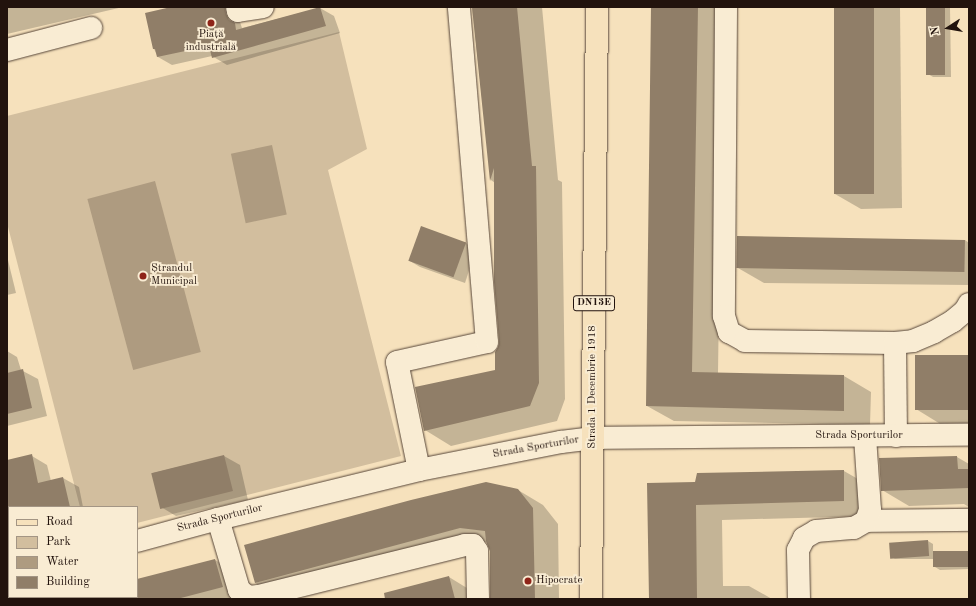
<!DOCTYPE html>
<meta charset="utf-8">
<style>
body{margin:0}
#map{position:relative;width:976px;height:606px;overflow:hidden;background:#f6e1bc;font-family:"Old Standard TT",serif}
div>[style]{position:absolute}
.green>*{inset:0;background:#d2be9e}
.water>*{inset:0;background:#ae9b80;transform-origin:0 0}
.shadow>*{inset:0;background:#0003}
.building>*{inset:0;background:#907e68;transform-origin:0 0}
.roads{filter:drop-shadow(0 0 1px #574639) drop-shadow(0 0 1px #574639)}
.minor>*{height:22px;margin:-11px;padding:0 11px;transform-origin:11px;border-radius:11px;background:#f9ecd3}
.major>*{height:22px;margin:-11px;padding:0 11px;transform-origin:11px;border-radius:11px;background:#f6e1bc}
.dots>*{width:11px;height:11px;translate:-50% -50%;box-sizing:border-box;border:2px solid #f9ecd3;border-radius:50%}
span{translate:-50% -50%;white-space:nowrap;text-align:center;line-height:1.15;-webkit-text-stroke:3.5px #f9ecd3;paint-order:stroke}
.shield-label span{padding:1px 3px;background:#f9ecd3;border:1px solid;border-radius:3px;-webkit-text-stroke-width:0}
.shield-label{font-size:10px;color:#22130d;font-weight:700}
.poi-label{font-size:11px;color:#22130d}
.left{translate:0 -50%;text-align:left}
.street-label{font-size:11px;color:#22130d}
.frame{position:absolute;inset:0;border:8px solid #22130d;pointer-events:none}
.legend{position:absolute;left:8px;top:506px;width:130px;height:92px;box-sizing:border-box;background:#f9ecd3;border:1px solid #a39584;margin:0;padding:5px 7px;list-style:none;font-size:12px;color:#22130d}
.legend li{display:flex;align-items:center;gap:8px;height:20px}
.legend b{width:20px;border:1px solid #a39584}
.north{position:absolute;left:928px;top:8px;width:40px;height:40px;-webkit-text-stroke:3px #f9ecd3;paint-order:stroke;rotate:258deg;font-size:11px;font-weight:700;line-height:16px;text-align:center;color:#22130d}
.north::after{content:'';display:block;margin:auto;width:14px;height:18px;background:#22130d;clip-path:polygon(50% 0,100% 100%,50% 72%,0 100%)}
</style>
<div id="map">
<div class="green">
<div style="clip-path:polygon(339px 32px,367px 149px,328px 170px,401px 456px,137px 523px,137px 507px,80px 507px,7px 223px,7px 116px)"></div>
</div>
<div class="water">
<div style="left:272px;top:145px;width:71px;height:42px;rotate:78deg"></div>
<div style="left:155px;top:181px;width:177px;height:70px;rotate:75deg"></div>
</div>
<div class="shadow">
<div style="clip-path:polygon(7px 7px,123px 7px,7px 34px)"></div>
<div style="clip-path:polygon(168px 7px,242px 7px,239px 19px,242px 28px,320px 8px,334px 16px,340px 33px,227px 65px,212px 56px,172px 65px,158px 57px,154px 49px)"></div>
<div style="clip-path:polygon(472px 7px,542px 7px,558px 180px,562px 182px,565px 399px,557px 421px,451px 446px,425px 430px,496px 371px,499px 348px,495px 183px,491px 180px)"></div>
<div style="clip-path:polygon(652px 7px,723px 7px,718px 374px,844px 376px,871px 392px,870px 425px,674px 421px,647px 406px)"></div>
<div style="clip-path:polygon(835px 7px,900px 7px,902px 208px,861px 209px,835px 194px)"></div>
<div style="clip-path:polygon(927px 7px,950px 7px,951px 77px,933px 77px,928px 74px)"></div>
<div style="clip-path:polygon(965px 240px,969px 243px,969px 285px,764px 283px,738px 268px)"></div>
<div style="clip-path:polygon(466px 243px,476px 249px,465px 283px,420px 267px,410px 261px)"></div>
<div style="clip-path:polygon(7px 256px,16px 293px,7px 295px)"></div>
<div style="clip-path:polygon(7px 351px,17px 357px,21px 370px,38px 379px,47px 416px,7px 426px)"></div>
<div style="clip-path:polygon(969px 356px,969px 425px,942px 425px,916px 409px)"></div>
<div style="clip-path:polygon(32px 456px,47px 465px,51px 481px,63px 478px,79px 487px,83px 507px,9px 507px,9px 537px,7px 537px,7px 461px)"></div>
<div style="clip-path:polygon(224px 456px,240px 465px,248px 500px,176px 516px,161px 507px,153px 473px)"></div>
<div style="clip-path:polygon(957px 457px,969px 464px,969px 507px,964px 504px,909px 506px,882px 490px,880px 459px)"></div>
<div style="clip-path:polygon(844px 471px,870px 486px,870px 516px,722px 520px,723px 586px,749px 586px,772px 599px,650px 599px,696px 483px)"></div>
<div style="clip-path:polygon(518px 490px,543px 505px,558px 524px,559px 599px,491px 599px,490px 551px,486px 542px,281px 597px,255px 583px)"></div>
<div style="clip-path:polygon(928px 541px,933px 544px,933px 552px,969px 552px,969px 569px,940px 570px,935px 567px,935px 559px,895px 559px,890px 556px)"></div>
<div style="clip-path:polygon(215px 560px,235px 571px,239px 599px,108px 599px,116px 597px,137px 597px,137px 580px)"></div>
<div style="clip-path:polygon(449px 577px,475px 593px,477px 599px,396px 599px)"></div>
</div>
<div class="building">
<div style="clip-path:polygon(171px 7px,225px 7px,226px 14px,229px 20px,235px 23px,236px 30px,320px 7px,326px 26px,212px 58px,209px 46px,157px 57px,155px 49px,153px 49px,145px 13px)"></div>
<div style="clip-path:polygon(472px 7px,517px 7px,532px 166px,536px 166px,539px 383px,530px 406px,424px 431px,415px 387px,495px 370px,495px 352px,498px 347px,499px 341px,494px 282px,494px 168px,490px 181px)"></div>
<div style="clip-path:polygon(651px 7px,698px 7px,692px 372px,844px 375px,844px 411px,646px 406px)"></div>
<div style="left:834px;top:7px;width:40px;height:187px"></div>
<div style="left:926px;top:7px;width:19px;height:68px"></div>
<div style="left:421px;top:226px;width:48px;height:37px;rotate:20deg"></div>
<div style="left:737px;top:236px;width:228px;height:32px;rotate:1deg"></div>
<div style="left:915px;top:355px;width:54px;height:55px"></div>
<div style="clip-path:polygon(23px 369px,32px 408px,7px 414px,7px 373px)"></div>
<div style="clip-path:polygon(32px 454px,38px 483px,63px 477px,70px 507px,7px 507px,7px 460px)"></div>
<div style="left:224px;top:455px;width:37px;height:75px;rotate:76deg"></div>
<div style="clip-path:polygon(957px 456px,958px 469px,969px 469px,969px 488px,881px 491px,879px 458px)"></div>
<div style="clip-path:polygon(844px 470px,844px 501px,696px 505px,697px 599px,649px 599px,647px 483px,695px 482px,697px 473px)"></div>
<div style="clip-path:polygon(486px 482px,518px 489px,533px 508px,535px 599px,490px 599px,490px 551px,486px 541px,485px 531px,460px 528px,255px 583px,244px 545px,411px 500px)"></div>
<div style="left:928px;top:540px;width:16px;height:39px;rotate:86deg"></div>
<div style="left:933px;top:551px;width:36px;height:16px"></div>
<div style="clip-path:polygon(215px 559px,223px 587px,177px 599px,137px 599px,137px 579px)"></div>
<div style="clip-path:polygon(449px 576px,455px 599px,385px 599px,384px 593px)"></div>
</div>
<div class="roads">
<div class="minor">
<div style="left:237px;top:7px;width:4px;rotate:76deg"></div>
<div style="left:238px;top:11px;width:25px;rotate:-9deg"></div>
<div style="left:726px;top:7px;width:309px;rotate:90.4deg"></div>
<div style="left:724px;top:316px;width:17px;rotate:73deg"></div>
<div style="left:729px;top:332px;width:18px;rotate:29deg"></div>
<div style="left:745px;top:341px;width:150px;rotate:0.8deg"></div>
<div style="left:895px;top:343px;width:18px;rotate:-6deg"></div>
<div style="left:913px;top:341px;width:23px;rotate:-23deg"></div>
<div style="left:934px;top:332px;width:22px;rotate:-30deg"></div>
<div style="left:953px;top:321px;width:16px;rotate:-40deg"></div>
<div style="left:965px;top:311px;width:8px;rotate:-60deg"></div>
<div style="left:7px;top:50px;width:87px;rotate:-14.7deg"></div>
<div style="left:895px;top:343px;width:93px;rotate:89.4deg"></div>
<div style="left:419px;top:470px;width:110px;rotate:-101.5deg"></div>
<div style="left:397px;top:362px;width:92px;rotate:-12.5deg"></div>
<div style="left:487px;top:342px;width:336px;rotate:-94.8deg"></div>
<div style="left:218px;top:519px;width:74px;rotate:73.5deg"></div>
<div style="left:239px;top:590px;width:11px;rotate:38deg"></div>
<div style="left:248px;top:597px;width:11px;rotate:-5deg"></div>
<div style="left:259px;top:596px;width:212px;rotate:-13.9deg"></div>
<div style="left:465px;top:545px;width:8px"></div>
<div style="left:473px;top:545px;width:7px;rotate:56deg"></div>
<div style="left:477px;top:551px;width:48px;rotate:88.8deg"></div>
<div style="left:866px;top:521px;width:103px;rotate:-0.6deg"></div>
<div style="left:137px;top:541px;width:84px;rotate:-15.2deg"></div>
<div style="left:218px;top:519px;width:207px;rotate:-13.7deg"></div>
<div style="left:419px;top:470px;width:145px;rotate:-11.2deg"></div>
<div style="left:561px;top:442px;width:31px;rotate:-7deg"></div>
<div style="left:592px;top:438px;width:377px;rotate:-0.5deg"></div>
<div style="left:7px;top:576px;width:2px;rotate:-27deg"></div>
<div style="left:799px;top:599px;width:49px;rotate:-91.2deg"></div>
<div style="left:798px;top:550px;width:13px;rotate:-63deg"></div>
<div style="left:804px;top:538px;width:14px;rotate:-30deg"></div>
<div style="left:816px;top:531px;width:38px;rotate:-5deg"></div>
<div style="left:854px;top:528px;width:14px;rotate:-30deg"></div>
<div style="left:866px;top:521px;width:12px;rotate:-70deg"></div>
<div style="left:870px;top:510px;width:74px;rotate:-93.9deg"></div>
</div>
<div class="major">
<div style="left:591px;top:599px;width:592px;rotate:-89.42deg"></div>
</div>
</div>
<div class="dots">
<div style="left:211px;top:23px;background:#8f2418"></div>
<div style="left:143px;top:276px;background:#8f2418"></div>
<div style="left:528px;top:581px;background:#8f2418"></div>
</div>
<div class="shield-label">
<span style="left:594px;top:303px">DN13E</span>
</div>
<div class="poi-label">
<span style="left:211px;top:42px">Piață<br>industrială</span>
<span class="left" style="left:151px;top:276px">Ștrandul<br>Municipal</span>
<span class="left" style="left:536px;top:581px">Hipocrate</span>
</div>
<div class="street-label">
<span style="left:593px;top:387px;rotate:-90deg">Strada 1 Decembrie 1918</span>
<span style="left:859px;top:436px">Strada Sporturilor</span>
<span style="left:536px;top:448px;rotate:-10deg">Strada Sporturilor</span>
<span style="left:220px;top:519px;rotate:-14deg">Strada Sporturilor</span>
</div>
<div class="frame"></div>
<ul class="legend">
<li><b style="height:5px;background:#f6e1bc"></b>Road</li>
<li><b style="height:11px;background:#d2be9e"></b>Park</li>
<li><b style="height:11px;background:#ae9b80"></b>Water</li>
<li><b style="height:11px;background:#907e68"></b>Building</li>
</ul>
<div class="north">N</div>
</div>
